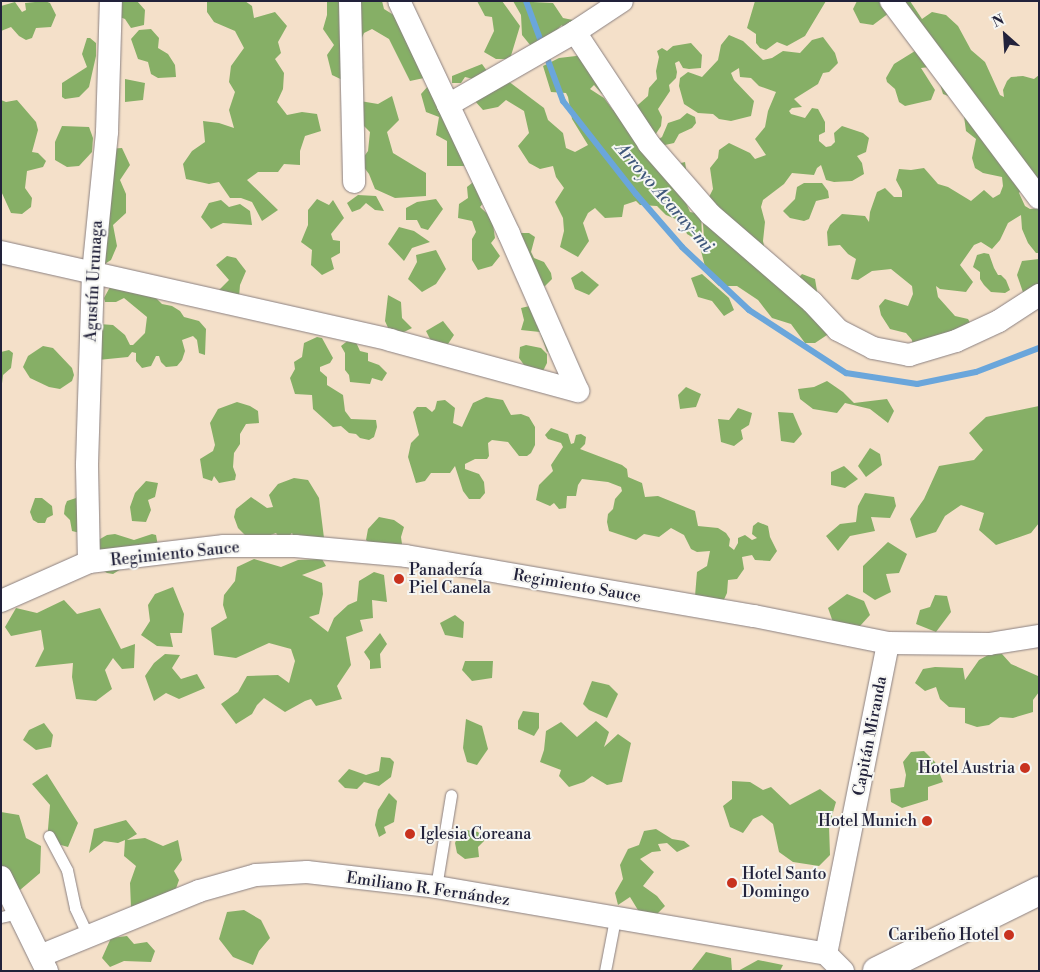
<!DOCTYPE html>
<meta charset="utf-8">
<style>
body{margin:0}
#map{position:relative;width:1040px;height:972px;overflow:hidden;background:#f4e0c9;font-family:"Libre Bodoni",serif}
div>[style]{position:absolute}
.forest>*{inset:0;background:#86af66}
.stream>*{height:6px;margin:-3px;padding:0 3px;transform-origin:3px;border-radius:3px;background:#6aa6db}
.roads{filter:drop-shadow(0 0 1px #8b8182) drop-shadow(0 0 1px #8b8182)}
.service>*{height:11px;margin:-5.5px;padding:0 5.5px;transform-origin:5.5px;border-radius:5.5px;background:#fff}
.minor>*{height:22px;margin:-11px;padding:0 11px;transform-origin:11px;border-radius:11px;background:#fff}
.tertiary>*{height:28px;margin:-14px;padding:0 14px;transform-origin:14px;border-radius:14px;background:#fff}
.dots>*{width:14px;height:14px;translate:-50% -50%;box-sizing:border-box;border:2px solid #f6f6f2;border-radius:50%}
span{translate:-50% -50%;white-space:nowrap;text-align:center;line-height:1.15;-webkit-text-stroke:4px #f6f6f2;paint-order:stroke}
.street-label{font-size:16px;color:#22223b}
.poi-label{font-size:16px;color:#22223b}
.left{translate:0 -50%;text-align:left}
.right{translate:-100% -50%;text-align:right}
.water-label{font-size:18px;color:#3f577b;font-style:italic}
.frame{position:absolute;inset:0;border:2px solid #22223b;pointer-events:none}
.north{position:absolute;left:980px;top:10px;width:50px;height:50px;-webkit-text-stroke:4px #f6f6f2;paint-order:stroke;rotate:334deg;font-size:14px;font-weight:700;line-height:20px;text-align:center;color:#22223b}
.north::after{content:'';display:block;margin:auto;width:18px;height:22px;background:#22223b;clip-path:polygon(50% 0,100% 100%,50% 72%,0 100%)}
</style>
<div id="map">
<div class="forest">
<div style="clip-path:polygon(45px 1px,50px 3px,56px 15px,51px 27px,36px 28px,32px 38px,26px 40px,19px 36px,11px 27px,1px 31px,1px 6px,15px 2px,22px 12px,26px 10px,25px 3px)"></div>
<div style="clip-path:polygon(106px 1px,137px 1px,145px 10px,144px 25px,131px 28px,125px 19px,117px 16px)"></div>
<div style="clip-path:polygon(207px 1px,245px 1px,252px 6px,254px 18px,275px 12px,287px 26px,278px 42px,281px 53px,275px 59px,284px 73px,283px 89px,277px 102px,287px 115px,302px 112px,317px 114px,321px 131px,305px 136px,300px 151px,300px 165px,284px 164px,278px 172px,258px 172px,247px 180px,278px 210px,262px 221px,252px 202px,241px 198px,230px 198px,219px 182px,209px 184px,186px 179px,183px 164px,192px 151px,205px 142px,203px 121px,219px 123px,234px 128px,229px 110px,235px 92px,229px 82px,231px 66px,244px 48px,235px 31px,214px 22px,207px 12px)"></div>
<div style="clip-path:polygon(327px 1px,382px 1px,384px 9px,397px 17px,424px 78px,410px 81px,389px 39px,372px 29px,364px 33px,356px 51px,363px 68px,353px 85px,332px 75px,327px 55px,334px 45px,323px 29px,327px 15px)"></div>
<div style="clip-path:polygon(477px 1px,502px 1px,520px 26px,510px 59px,496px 59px,484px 52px,494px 31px,492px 17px,485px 16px)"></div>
<div style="clip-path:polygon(513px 1px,553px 3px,563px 18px,573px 20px,563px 28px,562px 25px,535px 51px,522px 35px,521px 15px)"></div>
<div style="clip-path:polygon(755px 1px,826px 1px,805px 36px,787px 46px,777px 42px,766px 50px,760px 48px,756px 43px,756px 34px,747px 28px)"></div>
<div style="clip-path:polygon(857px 1px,910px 1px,922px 19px,932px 12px,946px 15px,958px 26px,971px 50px,985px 62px,1000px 95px,1004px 97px,1003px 90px,1007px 81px,1011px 77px,1023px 76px,1034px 79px,1039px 75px,1039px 186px,1028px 179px,1019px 193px,1025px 206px,1030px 209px,1039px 208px,1039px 253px,1036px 253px,1028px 243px,1022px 229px,1021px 215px,1008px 223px,1000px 240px,992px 249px,981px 242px,974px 245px,960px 265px,973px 282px,966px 292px,940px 289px,936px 286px,938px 297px,955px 316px,968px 319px,972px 326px,913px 349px,912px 340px,906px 333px,890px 329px,881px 315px,879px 306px,885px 299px,908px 306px,913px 294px,912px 286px,891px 269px,872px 271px,858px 280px,851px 279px,856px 259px,848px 254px,840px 245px,828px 246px,827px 232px,830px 225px,842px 214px,865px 216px,869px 222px,870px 212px,877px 192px,885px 188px,894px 197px,902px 197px,902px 191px,896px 180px,899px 169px,911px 170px,924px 168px,938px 184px,948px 187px,971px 201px,984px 190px,993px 198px,1000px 194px,1003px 186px,1002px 177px,983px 173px,975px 168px,972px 158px,976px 139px,966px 131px,963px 109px,956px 99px,943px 94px,940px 84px,929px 67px,921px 68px,935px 90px,931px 100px,905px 106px,899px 102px,895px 89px,887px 82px,886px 78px,894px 64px,915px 51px,889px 13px,873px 25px,860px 23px,853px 9px)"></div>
<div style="clip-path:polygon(151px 29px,159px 38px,158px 48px,168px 54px,175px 65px,176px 77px,158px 78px,151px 74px,148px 62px,138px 59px,131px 39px,139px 30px)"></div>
<div style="clip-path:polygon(729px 35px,743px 41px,763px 60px,772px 58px,783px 51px,800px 53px,812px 40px,823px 37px,835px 53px,838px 63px,829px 72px,823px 73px,818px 84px,794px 99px,802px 107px,792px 108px,789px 111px,791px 114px,805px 118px,812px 108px,818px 109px,825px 122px,825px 132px,819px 135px,819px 141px,826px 147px,831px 146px,835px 142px,834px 133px,842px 126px,863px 133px,869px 138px,866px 152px,857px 156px,862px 163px,864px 174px,852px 181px,834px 182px,826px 180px,821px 165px,817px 168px,814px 175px,792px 173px,784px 184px,763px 200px,761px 207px,765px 222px,763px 241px,766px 255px,796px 281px,802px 274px,815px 279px,818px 297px,830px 333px,815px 343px,805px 343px,791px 324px,772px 318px,758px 300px,737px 286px,719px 286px,707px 274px,701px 251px,704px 239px,703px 224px,708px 199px,713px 189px,710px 168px,718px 158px,719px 150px,729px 143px,750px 153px,755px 159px,766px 155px,755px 139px,765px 127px,768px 111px,776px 92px,759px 86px,751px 78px,740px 77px,739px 68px,731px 73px,734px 80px,754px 101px,751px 116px,731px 121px,719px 119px,713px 114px,698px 113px,684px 104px,679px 86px,680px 78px,688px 72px,702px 77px,718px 60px,721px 45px)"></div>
<div style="clip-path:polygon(87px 38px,90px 38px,96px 43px,96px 56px,89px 87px,79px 97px,65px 99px,62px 97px,62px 83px,87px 67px,82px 54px)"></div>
<div style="clip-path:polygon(691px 43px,702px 55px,701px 68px,689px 69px,683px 68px,679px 61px,675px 63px,677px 72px,676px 78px,669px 85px,670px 91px,658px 109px,662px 117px,661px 126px,646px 149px,677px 164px,685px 162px,687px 175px,684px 198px,690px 212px,701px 214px,702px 236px,697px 240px,687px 234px,684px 227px,685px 223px,666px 215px,657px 206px,640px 205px,636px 201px,624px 205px,622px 217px,605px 218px,595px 208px,588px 213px,583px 223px,589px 241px,578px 257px,560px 247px,564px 231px,563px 218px,555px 202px,564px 188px,556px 177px,553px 166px,540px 169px,529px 163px,518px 146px,529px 133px,524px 111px,506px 100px,498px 107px,483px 110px,474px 100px,508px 81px,544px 108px,548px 120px,563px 133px,566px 148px,575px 152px,588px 145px,572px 119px,568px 97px,566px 93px,551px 92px,543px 66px,559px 58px,576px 56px,581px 53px,607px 94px,602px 94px,594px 85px,590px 89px,604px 98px,613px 110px,631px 111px,648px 96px,649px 88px,657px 79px,656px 71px,659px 57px,657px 51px,662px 48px,667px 51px,673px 46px)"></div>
<div style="clip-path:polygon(482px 64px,487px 71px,477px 80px,465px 77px,461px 83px,452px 83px,452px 76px)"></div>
<div style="clip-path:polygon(125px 79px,145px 83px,143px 100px,125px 102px)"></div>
<div style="clip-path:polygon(429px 85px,468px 157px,464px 166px,447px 166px,447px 141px,436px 135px,439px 117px,426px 112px,421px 94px)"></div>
<div style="clip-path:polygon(392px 96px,399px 120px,387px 132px,393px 153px,426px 173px,426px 196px,395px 198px,375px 189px,369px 174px,360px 162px,368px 151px,370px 132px,360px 122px,360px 101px,378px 104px)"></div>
<div style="clip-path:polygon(1px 100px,6px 102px,17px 100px,36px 122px,38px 130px,32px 152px,38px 153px,46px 161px,43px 167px,27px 171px,25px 188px,32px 198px,31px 207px,22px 214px,11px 213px,1px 191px)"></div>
<div style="clip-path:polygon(687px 113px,695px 117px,696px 123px,692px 128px,679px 134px,674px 143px,665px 145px,656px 141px,662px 137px,668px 123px,680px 119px)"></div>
<div style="clip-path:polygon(62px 126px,89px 127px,93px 138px,92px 152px,79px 166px,67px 167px,55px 160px,55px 142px)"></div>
<div style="clip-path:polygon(122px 148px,130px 165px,120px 180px,126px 194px,126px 213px,113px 225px,117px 246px,111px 260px,103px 265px,107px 149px)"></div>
<div style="clip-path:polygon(477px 179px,487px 198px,480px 207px,492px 218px,495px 238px,491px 243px,500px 256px,492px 266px,478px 270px,472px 260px,472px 239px,476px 232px,472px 221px,458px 218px,459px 204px,468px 198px,467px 187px)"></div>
<div style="clip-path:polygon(804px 183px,822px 183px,828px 191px,829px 198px,816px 201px,809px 219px,804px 221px,790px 218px,783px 211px,795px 199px,797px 187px)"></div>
<div style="clip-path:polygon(358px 195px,376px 196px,384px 211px,375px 210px,366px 203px,360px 209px,352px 212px,347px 203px)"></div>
<div style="clip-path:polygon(317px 199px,329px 205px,333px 200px,344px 218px,331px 234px,333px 240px,340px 241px,340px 253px,331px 258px,334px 269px,322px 275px,311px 265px,312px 250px,301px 242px,308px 225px,308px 210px)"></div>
<div style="clip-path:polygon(436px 199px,443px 209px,428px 230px,421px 228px,417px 220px,406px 220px,406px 208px,417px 202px)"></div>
<div style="clip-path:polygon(221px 200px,229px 207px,240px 204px,250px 211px,252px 225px,223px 223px,211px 229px,201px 217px,209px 203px)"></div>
<div style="clip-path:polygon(399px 227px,414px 231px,430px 242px,412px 248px,404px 261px,388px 244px)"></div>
<div style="clip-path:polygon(517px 233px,529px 233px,535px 237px,531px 252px,534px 258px,544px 262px,551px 273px,552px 279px,545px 286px,530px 292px)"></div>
<div style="clip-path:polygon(436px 250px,446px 269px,436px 284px,422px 292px,408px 279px,417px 262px,416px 255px)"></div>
<div style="clip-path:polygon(984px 253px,989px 254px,994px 268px,998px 275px,1001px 275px,1006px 280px,1010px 290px,1005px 293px,991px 292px,984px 285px,980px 279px,980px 272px,973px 267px,977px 255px)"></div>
<div style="clip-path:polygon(227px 256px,236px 258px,246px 271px,240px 285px,239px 297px,215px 294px,229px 280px,216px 265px)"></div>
<div style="clip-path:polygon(1039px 259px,1039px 304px,1025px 298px,1017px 275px,1022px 261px)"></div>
<div style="clip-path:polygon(582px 271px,599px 285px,589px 295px,575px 289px,571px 278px)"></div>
<div style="clip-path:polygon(702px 274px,729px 298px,734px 310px,724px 316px,712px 301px,698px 297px,691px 278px)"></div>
<div style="clip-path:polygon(110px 287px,151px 293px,162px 304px,172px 306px,180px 311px,184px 317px,199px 321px,206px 329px,205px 355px,199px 353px,197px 340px,193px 336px,182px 340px,185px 351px,182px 360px,177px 366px,166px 367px,161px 362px,159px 356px,156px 356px,151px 366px,142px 368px,136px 361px,136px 353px,132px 352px,128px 357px,98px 360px,99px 324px,113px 325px,125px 335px,130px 345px,133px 345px,145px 333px,147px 317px,124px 298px,116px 302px,105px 302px,104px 298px)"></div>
<div style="clip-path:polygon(388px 295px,401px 302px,402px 318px,412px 328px,402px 333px,389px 330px,385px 321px)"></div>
<div style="clip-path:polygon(534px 305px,557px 346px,547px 352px,540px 332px,521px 330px,524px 320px,521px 308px)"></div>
<div style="clip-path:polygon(443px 321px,454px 335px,448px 344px,431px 341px,426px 331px)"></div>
<div style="clip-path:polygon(317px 337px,322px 338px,333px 358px,330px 363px,320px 367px,320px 371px,327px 377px,327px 385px,343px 395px,345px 411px,351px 419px,376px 420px,377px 427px,374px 437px,369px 440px,360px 438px,356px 434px,349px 433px,341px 426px,333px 427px,313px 409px,312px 395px,295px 394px,290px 378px,295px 369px,294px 362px,302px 357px,304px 343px)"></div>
<div style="clip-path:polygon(350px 339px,355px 340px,360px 351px,368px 353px,368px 361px,379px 365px,387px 373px,382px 381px,372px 378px,370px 384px,350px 382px,349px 375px,345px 370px,345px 353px,341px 346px)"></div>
<div style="clip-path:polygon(526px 345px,541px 348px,547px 354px,547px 363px,543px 371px,527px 369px,519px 358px,520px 347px)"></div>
<div style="clip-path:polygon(43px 346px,53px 348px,72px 368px,74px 375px,72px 381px,60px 389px,49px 387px,30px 378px,23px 367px,28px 356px)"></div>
<div style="clip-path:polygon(9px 350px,13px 353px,11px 368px,3px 375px,1px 392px,1px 352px)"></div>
<div style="clip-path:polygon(827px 381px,843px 392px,854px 403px,887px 399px,894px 411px,888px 423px,870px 409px,845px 403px,837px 413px,813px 409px,800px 399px,798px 389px,814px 387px)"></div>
<div style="clip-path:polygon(686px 387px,701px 394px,696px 407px,680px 409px,678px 395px)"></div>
<div style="clip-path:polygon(486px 397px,503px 400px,511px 415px,521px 414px,529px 417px,535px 427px,535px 445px,531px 453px,527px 456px,519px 456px,508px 442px,492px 440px,488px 443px,489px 456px,487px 459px,475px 459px,465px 464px,465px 469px,479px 474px,484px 482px,485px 493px,480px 499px,469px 499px,463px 491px,455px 466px,450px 473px,431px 473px,425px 481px,416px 483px,408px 457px,411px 443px,419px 435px,413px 412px,417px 407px,426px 407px,432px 412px,435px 409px,437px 401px,445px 400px,455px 408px,453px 423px,462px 427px,473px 403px)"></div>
<div style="clip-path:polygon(237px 402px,250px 406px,258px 411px,259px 423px,246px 424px,240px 434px,240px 444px,234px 453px,233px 467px,236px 475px,235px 480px,219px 483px,214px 476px,212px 481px,203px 478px,200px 459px,213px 451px,215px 445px,210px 423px,218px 409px)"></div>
<div style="clip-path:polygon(1039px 406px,1039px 523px,1031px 533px,996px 545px,979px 530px,984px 513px,961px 505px,945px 516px,936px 532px,916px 538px,910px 519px,924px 499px,939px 466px,974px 460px,983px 450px,969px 433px,986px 417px)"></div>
<div style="clip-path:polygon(738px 408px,752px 413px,749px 425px,741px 430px,743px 439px,734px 446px,721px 442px,718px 419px,729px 420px)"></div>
<div style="clip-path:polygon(778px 412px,793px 413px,802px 434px,794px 443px,781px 441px)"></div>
<div style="clip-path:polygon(551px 428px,568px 434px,571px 444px,574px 443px,576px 435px,581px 434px,586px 437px,585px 444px,580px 449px,622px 465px,627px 469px,628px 477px,642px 483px,645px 497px,658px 496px,695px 511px,698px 526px,718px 528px,726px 533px,730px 539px,729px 546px,734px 550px,738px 543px,738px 538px,745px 535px,752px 540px,757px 538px,752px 534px,753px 526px,758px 522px,768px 526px,770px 537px,777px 551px,770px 561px,755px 560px,752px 555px,742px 557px,744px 569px,737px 579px,728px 580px,727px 593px,721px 606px,695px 596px,697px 572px,707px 566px,710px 551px,697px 552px,691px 549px,684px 535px,671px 528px,659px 537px,644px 534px,636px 540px,609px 531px,607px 522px,608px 514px,613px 509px,615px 499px,622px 491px,621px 487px,608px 482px,582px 479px,578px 485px,576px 496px,567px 496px,566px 508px,559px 509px,554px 503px,550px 506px,536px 500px,539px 485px,553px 471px,551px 465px,563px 447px,561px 443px,548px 439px,545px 435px)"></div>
<div style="clip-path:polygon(870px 448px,880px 454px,882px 465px,866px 477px,858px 466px)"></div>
<div style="clip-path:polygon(844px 466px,858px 479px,845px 488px,831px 485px,831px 472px)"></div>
<div style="clip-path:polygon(294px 478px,308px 480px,319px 498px,324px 538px,296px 541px,292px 533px,289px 536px,279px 537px,276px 533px,262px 538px,245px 535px,238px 528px,234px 517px,236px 509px,251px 497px,267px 508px,273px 507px,269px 495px,278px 484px)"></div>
<div style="clip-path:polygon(146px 481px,158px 483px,155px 497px,148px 500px,151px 510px,146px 522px,132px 521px,130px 507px,135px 493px)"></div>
<div style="clip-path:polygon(82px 490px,80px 533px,72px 531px,70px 520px,64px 514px,65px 506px,67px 501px,76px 498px)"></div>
<div style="clip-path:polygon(865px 493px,894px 497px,896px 506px,890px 518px,871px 517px,875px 531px,850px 536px,838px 551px,826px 536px,840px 524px,856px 522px,858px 506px)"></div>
<div style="clip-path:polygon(35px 498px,42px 498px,52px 506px,53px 515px,47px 518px,45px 523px,38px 523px,33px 520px,30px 512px)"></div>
<div style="clip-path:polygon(379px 517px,394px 520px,404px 527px,401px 537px,402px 544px,372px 546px,366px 540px,368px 529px)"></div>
<div style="clip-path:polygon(115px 534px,134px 540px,152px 534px,156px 535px,158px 546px,113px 574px,107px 573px,97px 567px,93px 543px,107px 535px)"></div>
<div style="clip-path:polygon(888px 542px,907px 554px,899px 573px,886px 574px,891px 592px,875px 600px,863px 592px,863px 566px)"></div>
<div style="clip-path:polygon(254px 559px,281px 567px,298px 560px,322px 559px,326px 566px,302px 575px,322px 583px,323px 594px,319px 614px,309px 617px,328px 632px,334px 618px,348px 605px,357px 601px,359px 581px,374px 572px,384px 575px,387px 602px,372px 600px,373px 618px,360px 620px,363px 631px,346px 637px,351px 665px,337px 686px,342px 699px,316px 706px,311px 699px,305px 701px,285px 712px,264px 698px,257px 705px,252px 714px,236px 724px,221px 704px,238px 692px,247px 676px,278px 675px,289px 683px,295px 661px,291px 649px,269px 643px,236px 658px,214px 655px,211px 628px,227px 618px,223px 605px,224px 595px,235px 581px,237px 567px)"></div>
<div style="clip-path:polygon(173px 587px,184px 614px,182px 633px,170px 633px,173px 647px,157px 646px,141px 635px,150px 621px,148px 605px,155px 594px)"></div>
<div style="clip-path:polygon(847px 594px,864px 601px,870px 615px,860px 626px,834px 625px,828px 608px)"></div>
<div style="clip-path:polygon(935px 595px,947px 596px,951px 612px,936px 632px,916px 624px,920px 610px,930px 607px)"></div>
<div style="clip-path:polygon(64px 600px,77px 614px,100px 608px,121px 649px,135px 644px,134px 668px,122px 669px,113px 658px,105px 670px,112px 689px,96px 701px,76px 699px,72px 677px,73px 663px,35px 667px,44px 649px,41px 630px,11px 636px,5px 627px,16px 608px,37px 613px)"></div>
<div style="clip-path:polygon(455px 615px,464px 622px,463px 638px,445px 635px,440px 623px)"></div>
<div style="clip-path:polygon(380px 633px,387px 644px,380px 654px,381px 668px,370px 669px,370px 661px,364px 652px)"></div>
<div style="clip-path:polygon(165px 654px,180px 655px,172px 668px,181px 679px,197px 674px,205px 688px,179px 699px,166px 693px,154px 701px,145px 676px,154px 663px)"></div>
<div style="clip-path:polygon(990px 654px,1002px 654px,1011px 664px,1038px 676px,1039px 692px,1033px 700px,1033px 712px,1013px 718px,1000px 717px,989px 725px,977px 727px,965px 723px,965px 708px,949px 707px,940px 699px,936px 687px,925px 691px,915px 683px,923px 669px,935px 667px,963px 668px,965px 680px,979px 660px)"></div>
<div style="clip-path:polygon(465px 661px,493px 661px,492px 678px,472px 681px,462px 670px)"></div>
<div style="clip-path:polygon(592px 681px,609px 685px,618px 694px,607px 718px,589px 710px,583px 704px)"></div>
<div style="clip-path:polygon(523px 711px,539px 713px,539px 728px,534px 736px,518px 729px,518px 721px)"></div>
<div style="clip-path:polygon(466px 719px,482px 726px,488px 749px,477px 765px,467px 762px,463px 748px)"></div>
<div style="clip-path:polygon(596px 721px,609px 732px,604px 747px,618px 734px,631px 743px,622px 782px,607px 785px,592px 776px,584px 782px,569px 787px,559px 776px,561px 770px,540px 762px,544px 750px,546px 731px,561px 722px,577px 737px)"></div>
<div style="clip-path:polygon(44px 723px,53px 735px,51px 747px,36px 750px,23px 740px,29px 730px)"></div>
<div style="clip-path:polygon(924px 751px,935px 762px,943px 782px,928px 787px,928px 800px,902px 808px,891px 802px,890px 789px,904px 787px,906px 775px,903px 762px,911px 752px)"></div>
<div style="clip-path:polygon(381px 757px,390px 758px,394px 762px,391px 777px,379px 786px,364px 782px,357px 789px,345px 788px,338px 781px,349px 769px,366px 775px,379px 771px)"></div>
<div style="clip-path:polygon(47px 774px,78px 823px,68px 847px,47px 841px,50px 805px,32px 784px)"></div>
<div style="clip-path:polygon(732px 781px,750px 782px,763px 790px,771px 787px,790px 805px,820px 789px,836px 802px,829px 826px,830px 855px,819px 866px,793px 862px,779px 852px,773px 824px,762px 815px,753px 819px,743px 833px,730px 827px,723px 806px,732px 799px)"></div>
<div style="clip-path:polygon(389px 793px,397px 801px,394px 822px,384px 827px,386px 833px,379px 837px,375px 825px,378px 810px)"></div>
<div style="clip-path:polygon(1px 812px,19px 815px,26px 838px,41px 846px,40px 873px,20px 890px,1px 869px)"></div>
<div style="clip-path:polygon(126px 820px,137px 834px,127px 840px,145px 838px,163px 846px,178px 840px,182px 860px,174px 871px,179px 880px,172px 900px,131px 908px,130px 883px,136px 866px,124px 856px,125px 840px,118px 843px,104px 841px,89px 853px,94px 829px)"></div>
<div style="clip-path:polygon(461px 829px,478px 832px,485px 840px,478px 847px,479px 857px,465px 859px,457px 853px,455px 843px)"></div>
<div style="clip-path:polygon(656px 829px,672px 839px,684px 841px,690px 846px,677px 852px,667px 843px,658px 844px,661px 851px,652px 852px,640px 859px,654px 872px,643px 886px,657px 896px,665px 906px,653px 918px,641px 915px,630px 897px,618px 905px,615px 893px,623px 879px,620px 865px,628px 849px,639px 845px,644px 831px)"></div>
<div style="clip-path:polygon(244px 910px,261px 920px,270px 938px,259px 951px,253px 965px,233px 957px,219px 939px,227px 912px)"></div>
<div style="clip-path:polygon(127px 936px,134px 944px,147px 942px,155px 951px,151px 962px,124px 961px,110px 967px,102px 958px,111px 938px)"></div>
<div style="clip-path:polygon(706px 952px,731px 958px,732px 971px,691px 971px)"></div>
<div style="clip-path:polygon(758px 960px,783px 965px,780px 971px,738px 971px)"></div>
</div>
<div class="stream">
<div style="left:526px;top:1px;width:107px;rotate:69.7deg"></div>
<div style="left:563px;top:101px;width:118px;rotate:51.9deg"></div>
<div style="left:636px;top:194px;width:70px;rotate:49deg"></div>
<div style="left:682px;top:247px;width:92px;rotate:43.2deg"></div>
<div style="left:749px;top:310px;width:116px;rotate:33deg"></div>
<div style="left:846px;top:373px;width:72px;rotate:8.8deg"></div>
<div style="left:917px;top:384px;width:60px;rotate:-11.5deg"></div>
<div style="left:976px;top:372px;width:67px;rotate:-20.9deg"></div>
</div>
<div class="roads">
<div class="service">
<div style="left:49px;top:836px;width:38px;rotate:62deg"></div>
<div style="left:67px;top:870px;width:39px;rotate:78deg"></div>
<div style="left:75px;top:908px;width:31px;rotate:65deg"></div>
<div style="left:436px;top:887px;width:93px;rotate:-80.7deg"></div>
<div style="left:1px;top:917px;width:17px;rotate:-13deg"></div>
<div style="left:605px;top:971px;width:53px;rotate:-79.1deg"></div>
</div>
<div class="minor">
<div style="left:350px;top:1px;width:181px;rotate:88.7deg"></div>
<div style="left:399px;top:1px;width:258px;rotate:64.7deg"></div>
<div style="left:509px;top:234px;width:171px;rotate:66.3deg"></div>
<div style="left:891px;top:1px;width:246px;rotate:53.1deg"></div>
<div style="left:575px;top:32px;width:134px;rotate:56.5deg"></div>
<div style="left:649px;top:144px;width:93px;rotate:48.9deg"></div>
<div style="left:710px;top:214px;width:135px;rotate:40.8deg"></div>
<div style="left:812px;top:302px;width:38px;rotate:47deg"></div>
<div style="left:838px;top:330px;width:39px;rotate:27deg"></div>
<div style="left:873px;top:348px;width:37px;rotate:11deg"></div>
<div style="left:909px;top:355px;width:49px;rotate:-16.6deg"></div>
<div style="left:956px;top:341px;width:47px;rotate:-24.9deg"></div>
<div style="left:999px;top:321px;width:48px;rotate:-33deg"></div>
<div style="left:448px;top:105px;width:146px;rotate:-29.9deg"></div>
<div style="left:575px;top:32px;width:56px;rotate:-33.4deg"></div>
<div style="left:1px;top:252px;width:399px;rotate:12.7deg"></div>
<div style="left:390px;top:340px;width:195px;rotate:15.2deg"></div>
<div style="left:89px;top:562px;width:98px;rotate:-91.2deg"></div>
<div style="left:87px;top:464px;width:191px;rotate:-88.2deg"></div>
<div style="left:93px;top:273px;width:142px;rotate:-84.3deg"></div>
<div style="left:107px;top:132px;width:131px;rotate:-88.3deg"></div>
<div style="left:1px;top:601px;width:96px;rotate:-23.9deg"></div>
<div style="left:89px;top:562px;width:136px;rotate:-6.8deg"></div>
<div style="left:224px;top:546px;width:71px"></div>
<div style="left:295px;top:546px;width:111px;rotate:5.1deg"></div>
<div style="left:406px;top:556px;width:353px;rotate:9.8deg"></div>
<div style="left:754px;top:616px;width:137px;rotate:11.4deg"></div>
<div style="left:888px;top:643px;width:101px;rotate:0.6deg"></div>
<div style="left:989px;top:644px;width:51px;rotate:-9.1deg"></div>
<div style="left:1px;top:877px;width:105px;rotate:63.9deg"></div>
<div style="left:826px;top:954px;width:317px;rotate:-78.7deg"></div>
<div style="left:826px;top:954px;width:24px;rotate:45deg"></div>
<div style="left:40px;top:956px;width:172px;rotate:-22.2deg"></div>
<div style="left:199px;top:891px;width:59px;rotate:-15.7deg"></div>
<div style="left:256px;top:875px;width:51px;rotate:-3.4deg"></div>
<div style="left:307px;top:872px;width:130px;rotate:6.6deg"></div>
<div style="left:436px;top:887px;width:396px;rotate:9.7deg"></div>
</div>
<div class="tertiary">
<div style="left:877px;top:971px;width:181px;rotate:-26.3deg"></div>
</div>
</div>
<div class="dots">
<div style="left:399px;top:579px;background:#c8321e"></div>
<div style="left:1025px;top:768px;background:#c8321e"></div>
<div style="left:927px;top:821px;background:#c8321e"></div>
<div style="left:410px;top:834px;background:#c8321e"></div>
<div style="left:732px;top:883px;background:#c8321e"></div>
<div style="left:1009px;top:935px;background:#c8321e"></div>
</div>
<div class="street-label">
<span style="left:94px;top:281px;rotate:-87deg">Agustín Urunaga</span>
<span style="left:175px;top:554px;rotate:-6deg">Regimiento Sauce</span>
<span style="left:577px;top:586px;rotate:10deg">Regimiento Sauce</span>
<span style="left:870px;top:736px;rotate:-79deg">Capitán Miranda</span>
<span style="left:428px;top:889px;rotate:8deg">Emiliano R. Fernández</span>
</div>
<div class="poi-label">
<span class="left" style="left:409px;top:579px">Panadería<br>Piel Canela</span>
<span class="right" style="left:1015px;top:768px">Hotel Austria</span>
<span class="right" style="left:917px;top:821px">Hotel Munich</span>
<span class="left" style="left:420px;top:834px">Iglesia Coreana</span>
<span class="left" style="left:742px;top:883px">Hotel Santo<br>Domingo</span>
<span class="right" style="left:999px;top:935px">Caribeño Hotel</span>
</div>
<div class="water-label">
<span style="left:664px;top:198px;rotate:49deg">Arroyo Acaray-mi</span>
</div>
<div class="frame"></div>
<div class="north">N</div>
</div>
